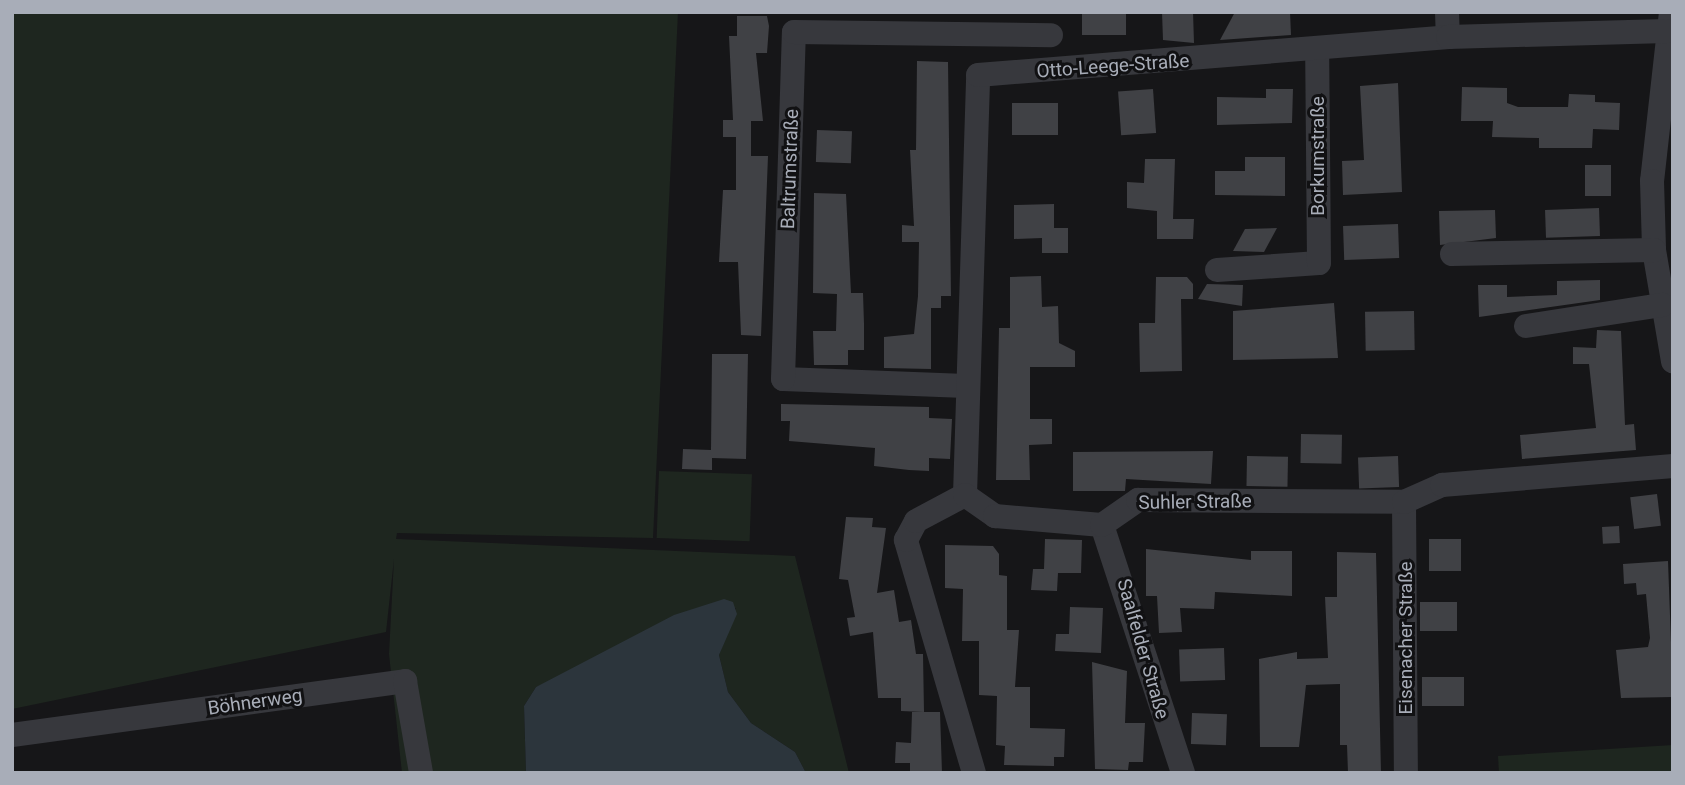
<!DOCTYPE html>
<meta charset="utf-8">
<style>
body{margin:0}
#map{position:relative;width:1685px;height:785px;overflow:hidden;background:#161618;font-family:Roboto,sans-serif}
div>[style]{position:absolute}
.green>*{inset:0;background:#1e261f;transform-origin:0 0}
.water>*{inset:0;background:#2c353c}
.building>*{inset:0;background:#404145;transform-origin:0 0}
.minor>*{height:24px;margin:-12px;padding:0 12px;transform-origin:12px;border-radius:12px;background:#37383d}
span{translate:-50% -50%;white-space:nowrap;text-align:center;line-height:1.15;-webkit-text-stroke:6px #111113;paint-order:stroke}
.street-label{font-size:19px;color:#a8adb8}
.frame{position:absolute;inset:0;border:14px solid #a8adb8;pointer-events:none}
</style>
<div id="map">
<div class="green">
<div style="clip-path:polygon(12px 12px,678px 12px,653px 538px,397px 533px,396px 539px,795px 556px,849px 773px,806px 773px,795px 752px,751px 723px,728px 692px,719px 655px,736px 608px,536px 687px,524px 706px,526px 773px,402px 773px,389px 654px,394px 559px,386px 632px,12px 709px)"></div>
<div style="left:659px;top:471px;width:93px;height:67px;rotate:2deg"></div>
<div style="clip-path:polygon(1673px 745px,1673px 773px,1499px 773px,1498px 756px)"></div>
</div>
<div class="water">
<div style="clip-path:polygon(724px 599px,733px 602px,737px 614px,719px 655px,728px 692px,751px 723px,795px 752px,806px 773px,526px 773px,524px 706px,536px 687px,674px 615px)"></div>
</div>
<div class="building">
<div style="left:1082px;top:12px;width:44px;height:23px"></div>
<div style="clip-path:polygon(1162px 12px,1193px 12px,1194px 43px,1163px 40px)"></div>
<div style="clip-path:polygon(1235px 12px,1290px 12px,1291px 35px,1220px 40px)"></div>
<div style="clip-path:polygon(737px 16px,767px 16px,769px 26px,767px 53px,756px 53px,763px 121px,751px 121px,751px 156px,768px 156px,761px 336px,741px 335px,738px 262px,719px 262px,723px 190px,736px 190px,736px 137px,723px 137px,723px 120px,733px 120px,729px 36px,737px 36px)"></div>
<div style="clip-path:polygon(917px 61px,948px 62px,951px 296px,941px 296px,941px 308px,931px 308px,931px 369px,884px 368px,884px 337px,914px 334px,918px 296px,919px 242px,902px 242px,902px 225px,914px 226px,910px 150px,916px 150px)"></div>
<div style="clip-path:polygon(1398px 83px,1402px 192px,1343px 195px,1342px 161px,1364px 160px,1360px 86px)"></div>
<div style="clip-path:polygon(1462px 87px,1507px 88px,1507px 103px,1518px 107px,1568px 107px,1569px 94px,1595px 95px,1595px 102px,1620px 103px,1619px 130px,1593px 129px,1592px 148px,1539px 148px,1539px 138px,1492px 137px,1493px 121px,1461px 121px)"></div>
<div style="left:1153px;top:89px;width:44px;height:35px;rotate:86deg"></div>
<div style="clip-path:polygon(1266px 89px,1293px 89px,1292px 123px,1217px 125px,1217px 97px,1266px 98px)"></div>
<div style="left:1012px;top:103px;width:46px;height:32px"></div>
<div style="left:817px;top:130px;width:35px;height:32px;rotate:2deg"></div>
<div style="clip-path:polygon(1245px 157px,1285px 157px,1285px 196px,1215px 195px,1215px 171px,1245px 171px)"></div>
<div style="clip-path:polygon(1145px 159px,1175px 159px,1173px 219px,1194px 219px,1193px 239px,1157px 239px,1157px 211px,1127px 208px,1127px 182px,1144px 183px)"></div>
<div style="left:1585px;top:165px;width:26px;height:31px"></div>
<div style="clip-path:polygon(814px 193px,846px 194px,851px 293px,863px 293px,864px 324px,864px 350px,848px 350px,848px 365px,814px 365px,813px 331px,836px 331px,837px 294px,813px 293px)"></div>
<div style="clip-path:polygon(1054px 204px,1054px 228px,1068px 228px,1068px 253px,1042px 253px,1042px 238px,1014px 239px,1014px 205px)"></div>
<div style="left:1599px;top:208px;width:28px;height:54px;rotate:88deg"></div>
<div style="clip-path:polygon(1495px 210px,1496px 238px,1440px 245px,1439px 211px)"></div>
<div style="left:1398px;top:224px;width:34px;height:55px;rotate:88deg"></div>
<div style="clip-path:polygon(1277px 228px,1264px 252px,1233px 251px,1245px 229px)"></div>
<div style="clip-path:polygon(1041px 276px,1042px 307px,1058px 306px,1059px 343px,1075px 351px,1075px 367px,1030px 367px,1030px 419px,1052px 419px,1052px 444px,1029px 445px,1030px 480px,996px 480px,999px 328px,1010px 328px,1010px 277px)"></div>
<div style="clip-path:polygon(1156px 277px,1187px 277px,1193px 284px,1193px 299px,1181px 299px,1182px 371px,1140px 372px,1139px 323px,1155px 323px)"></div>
<div style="clip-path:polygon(1600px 280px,1600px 300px,1479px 317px,1478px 285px,1507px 285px,1507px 297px,1557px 295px,1557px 281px)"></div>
<div style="clip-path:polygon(1207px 284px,1243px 285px,1242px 306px,1198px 299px)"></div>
<div style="clip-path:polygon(1334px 303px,1338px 358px,1233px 360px,1233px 311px)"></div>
<div style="left:1414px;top:311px;width:39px;height:49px;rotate:89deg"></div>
<div style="clip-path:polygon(1597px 330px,1621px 331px,1625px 425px,1634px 424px,1636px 450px,1522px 459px,1520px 435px,1596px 428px,1589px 364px,1573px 364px,1573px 347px,1596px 348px)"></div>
<div style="clip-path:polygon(712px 354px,748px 354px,746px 459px,712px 458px,712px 470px,682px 469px,683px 449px,711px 450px)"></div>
<div style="clip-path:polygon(781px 404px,929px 407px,929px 418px,952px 419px,950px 459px,929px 458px,929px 471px,909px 470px,874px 466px,875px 448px,789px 441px,790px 421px,781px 421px)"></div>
<div style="left:1301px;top:434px;width:41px;height:29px;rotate:1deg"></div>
<div style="clip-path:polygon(1213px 451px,1211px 484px,1126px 479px,1125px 491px,1073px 491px,1073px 452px)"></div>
<div style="left:1247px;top:456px;width:41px;height:30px;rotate:1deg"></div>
<div style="left:1398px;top:456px;width:31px;height:40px;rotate:88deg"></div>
<div style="left:1657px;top:494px;width:32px;height:27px;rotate:83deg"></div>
<div style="clip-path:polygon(846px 517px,873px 518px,872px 527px,886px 528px,877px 593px,894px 590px,899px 622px,911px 620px,916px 654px,923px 654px,924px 712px,901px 711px,901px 698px,878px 698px,873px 632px,850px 636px,847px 618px,855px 617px,848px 580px,839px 579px)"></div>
<div style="left:1619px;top:526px;width:17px;height:17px;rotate:87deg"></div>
<div style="clip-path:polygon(1045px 539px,1082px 540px,1081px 573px,1058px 573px,1057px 591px,1031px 590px,1033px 569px,1044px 569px)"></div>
<div style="left:1461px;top:539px;width:32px;height:32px;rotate:90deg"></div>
<div style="clip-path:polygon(945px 545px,993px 546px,999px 554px,999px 575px,1007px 576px,1007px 630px,1019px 630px,1015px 687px,1030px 687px,1030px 728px,1065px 729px,1064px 757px,1054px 757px,1054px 766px,1004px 765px,1005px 746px,996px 745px,997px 696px,979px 695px,979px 641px,962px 641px,963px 589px,945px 588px)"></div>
<div style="clip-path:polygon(1146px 549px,1251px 560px,1251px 551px,1292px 551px,1292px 596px,1215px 592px,1214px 609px,1180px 608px,1182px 632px,1159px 633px,1157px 596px,1146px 596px)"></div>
<div style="clip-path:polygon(1337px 552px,1376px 553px,1381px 773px,1348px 773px,1347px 745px,1340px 745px,1340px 684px,1306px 685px,1299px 747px,1260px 747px,1259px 659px,1297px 652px,1297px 659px,1328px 658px,1325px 597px,1337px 597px)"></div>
<div style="clip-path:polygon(1668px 561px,1673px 697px,1621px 698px,1616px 650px,1648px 647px,1650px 638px,1646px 594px,1637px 595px,1636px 583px,1624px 584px,1623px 564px)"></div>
<div style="left:1420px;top:602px;width:37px;height:29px"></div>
<div style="clip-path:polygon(1070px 607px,1103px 608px,1101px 653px,1055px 651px,1056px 634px,1069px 634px)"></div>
<div style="left:1224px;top:648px;width:32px;height:45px;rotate:88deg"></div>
<div style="clip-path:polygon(1092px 662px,1127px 671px,1125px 723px,1145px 723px,1143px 762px,1129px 762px,1128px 770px,1095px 769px)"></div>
<div style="left:1422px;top:677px;width:42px;height:29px"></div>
<div style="clip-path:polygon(912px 712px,940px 712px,942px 773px,910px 773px,910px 763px,895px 763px,896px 742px,911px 743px)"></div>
<div style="left:1192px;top:713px;width:35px;height:31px;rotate:2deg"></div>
</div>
<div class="minor">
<div style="left:1447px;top:12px;width:25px;rotate:88deg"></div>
<div style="left:1671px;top:12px;width:170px;rotate:96.4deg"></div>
<div style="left:1652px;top:181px;width:69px;rotate:88.3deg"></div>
<div style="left:1654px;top:250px;width:113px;rotate:80.3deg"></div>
<div style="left:1452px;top:254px;width:202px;rotate:-1.1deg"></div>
<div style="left:1217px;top:270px;width:102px;rotate:-3.9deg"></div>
<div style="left:1319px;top:263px;width:213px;rotate:-90.5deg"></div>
<div style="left:1526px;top:326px;width:138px;rotate:-8.8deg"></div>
<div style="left:966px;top:386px;width:183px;rotate:-177.8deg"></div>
<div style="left:783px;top:379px;width:347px;rotate:-88.2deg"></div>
<div style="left:794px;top:32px;width:257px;rotate:0.7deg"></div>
<div style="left:965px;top:495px;width:420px;rotate:-88.2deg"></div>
<div style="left:978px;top:75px;width:472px;rotate:-4.6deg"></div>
<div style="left:1448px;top:37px;width:219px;rotate:-1.6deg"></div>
<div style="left:1404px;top:502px;width:271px;rotate:89.6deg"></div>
<div style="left:1102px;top:525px;width:261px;rotate:71.9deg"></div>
<div style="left:12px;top:735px;width:397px;rotate:-7.8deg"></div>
<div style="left:405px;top:681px;width:93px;rotate:80.1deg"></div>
<div style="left:974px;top:773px;width:243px;rotate:-106.3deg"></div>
<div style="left:906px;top:540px;width:21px;rotate:-62deg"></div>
<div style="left:916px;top:521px;width:55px;rotate:-28deg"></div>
<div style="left:965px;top:495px;width:37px;rotate:35deg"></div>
<div style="left:995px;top:516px;width:107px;rotate:4.8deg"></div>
<div style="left:1102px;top:525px;width:44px;rotate:-34.8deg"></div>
<div style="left:1138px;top:500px;width:266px;rotate:0.4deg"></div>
<div style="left:1404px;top:502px;width:42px;rotate:-24.1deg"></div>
<div style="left:1442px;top:485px;width:232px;rotate:-4.7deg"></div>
</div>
<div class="street-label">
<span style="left:1113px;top:66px;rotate:-4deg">Otto-Leege-Straße</span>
<span style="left:1318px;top:156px;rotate:-90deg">Borkumstraße</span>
<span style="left:790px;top:169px;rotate:-88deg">Baltrumstraße</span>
<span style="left:1195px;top:502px;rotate:-1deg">Suhler Straße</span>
<span style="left:1406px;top:638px;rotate:-90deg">Eisenacher Straße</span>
<span style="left:1143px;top:649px;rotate:74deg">Saalfelder Straße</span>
<span style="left:255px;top:702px;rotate:-8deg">Böhnerweg</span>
</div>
<div class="frame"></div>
</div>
